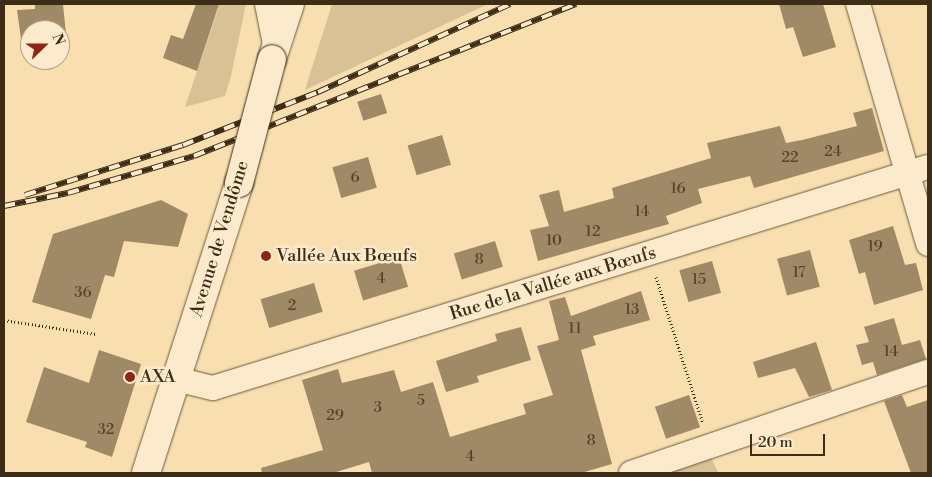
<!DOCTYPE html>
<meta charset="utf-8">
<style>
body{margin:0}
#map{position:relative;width:932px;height:477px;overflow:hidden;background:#f9dfb0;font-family:"Libre Bodoni",serif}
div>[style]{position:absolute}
.green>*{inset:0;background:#d9c196}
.building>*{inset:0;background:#9f8966;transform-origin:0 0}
.path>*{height:3px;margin-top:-1.5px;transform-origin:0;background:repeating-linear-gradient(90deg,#3d2c16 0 1px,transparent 0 3.5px)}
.roads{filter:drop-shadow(0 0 1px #6c593c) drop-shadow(0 0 1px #6c593c)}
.minor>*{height:24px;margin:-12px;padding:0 12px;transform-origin:12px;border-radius:12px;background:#fbeacc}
.secondary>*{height:28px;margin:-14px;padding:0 14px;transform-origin:14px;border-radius:14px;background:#fbeacc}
.rail>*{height:5.5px;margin-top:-2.75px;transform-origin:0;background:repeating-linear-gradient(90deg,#fbeacc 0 11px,#3d2c16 0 22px);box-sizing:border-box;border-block:1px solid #3d2c16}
.bridges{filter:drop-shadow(0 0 1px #3d2c16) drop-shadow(0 0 1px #3d2c16)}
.secondary-bridge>*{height:28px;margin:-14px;padding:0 14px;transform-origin:14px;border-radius:14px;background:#fbeacc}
.dots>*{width:14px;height:14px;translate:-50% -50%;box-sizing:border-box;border:2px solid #fbeacc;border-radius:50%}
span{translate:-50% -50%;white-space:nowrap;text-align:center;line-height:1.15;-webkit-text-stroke:5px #fbeacc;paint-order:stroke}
.number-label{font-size:15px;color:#56432a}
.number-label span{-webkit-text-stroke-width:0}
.street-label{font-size:18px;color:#3d2c16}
.poi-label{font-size:18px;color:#3d2c16}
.left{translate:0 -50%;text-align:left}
.frame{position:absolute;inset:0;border:5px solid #3d2c16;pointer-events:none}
.north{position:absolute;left:20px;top:20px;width:50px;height:50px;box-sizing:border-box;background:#fbeacc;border:1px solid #af9e83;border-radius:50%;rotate:68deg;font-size:14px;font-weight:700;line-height:20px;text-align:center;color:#3d2c16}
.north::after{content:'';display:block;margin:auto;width:18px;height:22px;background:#8f2418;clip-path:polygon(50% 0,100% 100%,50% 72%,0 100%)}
.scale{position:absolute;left:750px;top:434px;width:75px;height:22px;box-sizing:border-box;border:2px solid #3d2c16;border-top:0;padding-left:6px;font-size:15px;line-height:18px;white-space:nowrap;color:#3d2c16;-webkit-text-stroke:4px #fbeacc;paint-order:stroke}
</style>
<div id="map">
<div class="green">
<div style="clip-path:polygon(215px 4px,246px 4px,231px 76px,225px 96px,185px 107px,218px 9px)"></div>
<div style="clip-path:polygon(332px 4px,488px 4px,305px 90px)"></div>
<div style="clip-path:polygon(710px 454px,718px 473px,652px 473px)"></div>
</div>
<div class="building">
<div style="clip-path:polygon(35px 4px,63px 4px,66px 34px,60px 35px,60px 30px,30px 30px,30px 38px,21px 39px,17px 10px,35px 9px)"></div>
<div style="clip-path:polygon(196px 4px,219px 4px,197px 71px,163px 58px,171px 35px,183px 39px)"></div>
<div style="clip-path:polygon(779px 4px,823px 4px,836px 47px,803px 57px,793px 27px,786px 29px)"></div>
<div style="left:381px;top:94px;width:20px;height:25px;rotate:72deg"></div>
<div style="clip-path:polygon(872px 108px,884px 151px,754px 188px,750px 176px,698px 189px,702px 203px,666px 216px,669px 224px,538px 261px,530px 230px,549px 226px,539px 195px,559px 190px,564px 212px,614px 198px,612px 188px,711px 158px,707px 143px,780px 126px,786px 143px,802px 140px,857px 126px,853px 113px)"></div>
<div style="left:442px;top:135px;width:31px;height:36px;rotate:73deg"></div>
<div style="left:368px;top:157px;width:32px;height:37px;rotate:74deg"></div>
<div style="clip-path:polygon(161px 200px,188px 214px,178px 247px,124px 241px,114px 277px,105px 275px,91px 319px,32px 302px,53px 234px)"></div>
<div style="clip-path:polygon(893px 226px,905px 265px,916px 263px,923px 290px,874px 305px,865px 272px,859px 274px,849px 240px)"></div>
<div style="left:495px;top:241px;width:27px;height:43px;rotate:73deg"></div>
<div style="left:810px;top:250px;width:38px;height:34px;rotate:75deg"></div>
<div style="left:399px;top:257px;width:31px;height:47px;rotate:73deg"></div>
<div style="left:712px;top:261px;width:33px;height:34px;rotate:74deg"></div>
<div style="left:314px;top:283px;width:30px;height:56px;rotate:73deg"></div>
<div style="clip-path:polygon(641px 291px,650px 320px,593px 336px,596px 345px,581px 350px,612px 464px,581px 473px,372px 473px,369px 462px,333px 473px,262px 473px,261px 468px,323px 450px,302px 380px,338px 369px,342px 383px,394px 370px,401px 392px,433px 382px,450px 437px,526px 414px,523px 404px,553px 395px,537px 346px,559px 340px,549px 301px,565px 297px,571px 316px)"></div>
<div style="clip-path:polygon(894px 318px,902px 345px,920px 340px,926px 359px,877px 375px,873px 362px,862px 365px,856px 345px,869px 342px,864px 327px)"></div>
<div style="clip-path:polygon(521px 327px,531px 360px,477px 376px,479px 382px,446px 392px,436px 361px,497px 341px,495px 334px)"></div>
<div style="clip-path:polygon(816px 342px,832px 390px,809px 397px,795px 368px,758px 378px,753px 362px)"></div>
<div style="clip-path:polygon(99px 350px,141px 364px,112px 457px,85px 447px,87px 442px,26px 422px,44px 367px,89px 383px)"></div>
<div style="left:689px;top:395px;width:34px;height:36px;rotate:71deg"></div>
<div style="clip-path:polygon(902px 395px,907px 407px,928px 400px,928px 473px,911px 473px,884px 401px)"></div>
</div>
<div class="path">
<div style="left:656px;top:277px;width:153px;rotate:72.2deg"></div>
<div style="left:4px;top:320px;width:93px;rotate:8.7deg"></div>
</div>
<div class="roads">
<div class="minor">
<div style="left:267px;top:4px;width:46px;rotate:78.7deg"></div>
<div style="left:858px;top:4px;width:250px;rotate:73.7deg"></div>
<div style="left:176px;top:379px;width:38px;rotate:14deg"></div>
<div style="left:213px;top:388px;width:748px;rotate:-17.18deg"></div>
<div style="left:631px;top:473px;width:314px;rotate:-18.8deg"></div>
</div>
<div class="secondary">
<div style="left:272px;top:59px;width:58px;rotate:-71.9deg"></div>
<div style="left:146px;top:473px;width:305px;rotate:-72.2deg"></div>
</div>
</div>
<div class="rail">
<div style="left:25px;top:195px;width:166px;rotate:-17.6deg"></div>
<div style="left:183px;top:145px;width:145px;rotate:-21.4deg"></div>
<div style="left:318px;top:92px;width:211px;rotate:-24.6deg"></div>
<div style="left:4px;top:206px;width:65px;rotate:-11.5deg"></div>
<div style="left:68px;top:193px;width:131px;rotate:-16.4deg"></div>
<div style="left:194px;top:156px;width:411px;rotate:-21.7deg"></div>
</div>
<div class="bridges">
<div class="secondary-bridge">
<div style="left:239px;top:183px;width:128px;rotate:-75.1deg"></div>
</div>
</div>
<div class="dots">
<div style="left:266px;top:256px;background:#8f2418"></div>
<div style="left:130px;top:377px;background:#8f2418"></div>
</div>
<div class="number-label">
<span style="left:833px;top:152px">24</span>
<span style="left:790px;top:158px">22</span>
<span style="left:355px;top:178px">6</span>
<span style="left:678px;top:189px">16</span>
<span style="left:642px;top:212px">14</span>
<span style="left:593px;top:232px">12</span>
<span style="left:554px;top:241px">10</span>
<span style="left:875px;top:247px">19</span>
<span style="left:479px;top:260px">8</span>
<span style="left:799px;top:273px">17</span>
<span style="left:381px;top:279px">4</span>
<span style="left:699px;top:280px">15</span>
<span style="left:83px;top:293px">36</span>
<span style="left:292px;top:306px">2</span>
<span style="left:632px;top:310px">13</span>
<span style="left:575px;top:329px">11</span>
<span style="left:891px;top:352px">14</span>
<span style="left:421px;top:401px">5</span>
<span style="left:378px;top:408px">3</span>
<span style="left:335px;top:416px">29</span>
<span style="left:106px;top:430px">32</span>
<span style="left:591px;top:441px">8</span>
<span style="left:470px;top:457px">4</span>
</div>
<div class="street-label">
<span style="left:220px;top:239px;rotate:-73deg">Avenue de Vendôme</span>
<span style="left:553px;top:284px;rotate:-17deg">Rue de la Vallée aux Bœufs</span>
</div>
<div class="poi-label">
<span class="left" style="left:276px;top:256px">Vallée Aux Bœufs</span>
<span class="left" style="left:140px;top:377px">AXA</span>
</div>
<div class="frame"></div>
<div class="north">N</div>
<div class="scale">20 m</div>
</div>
